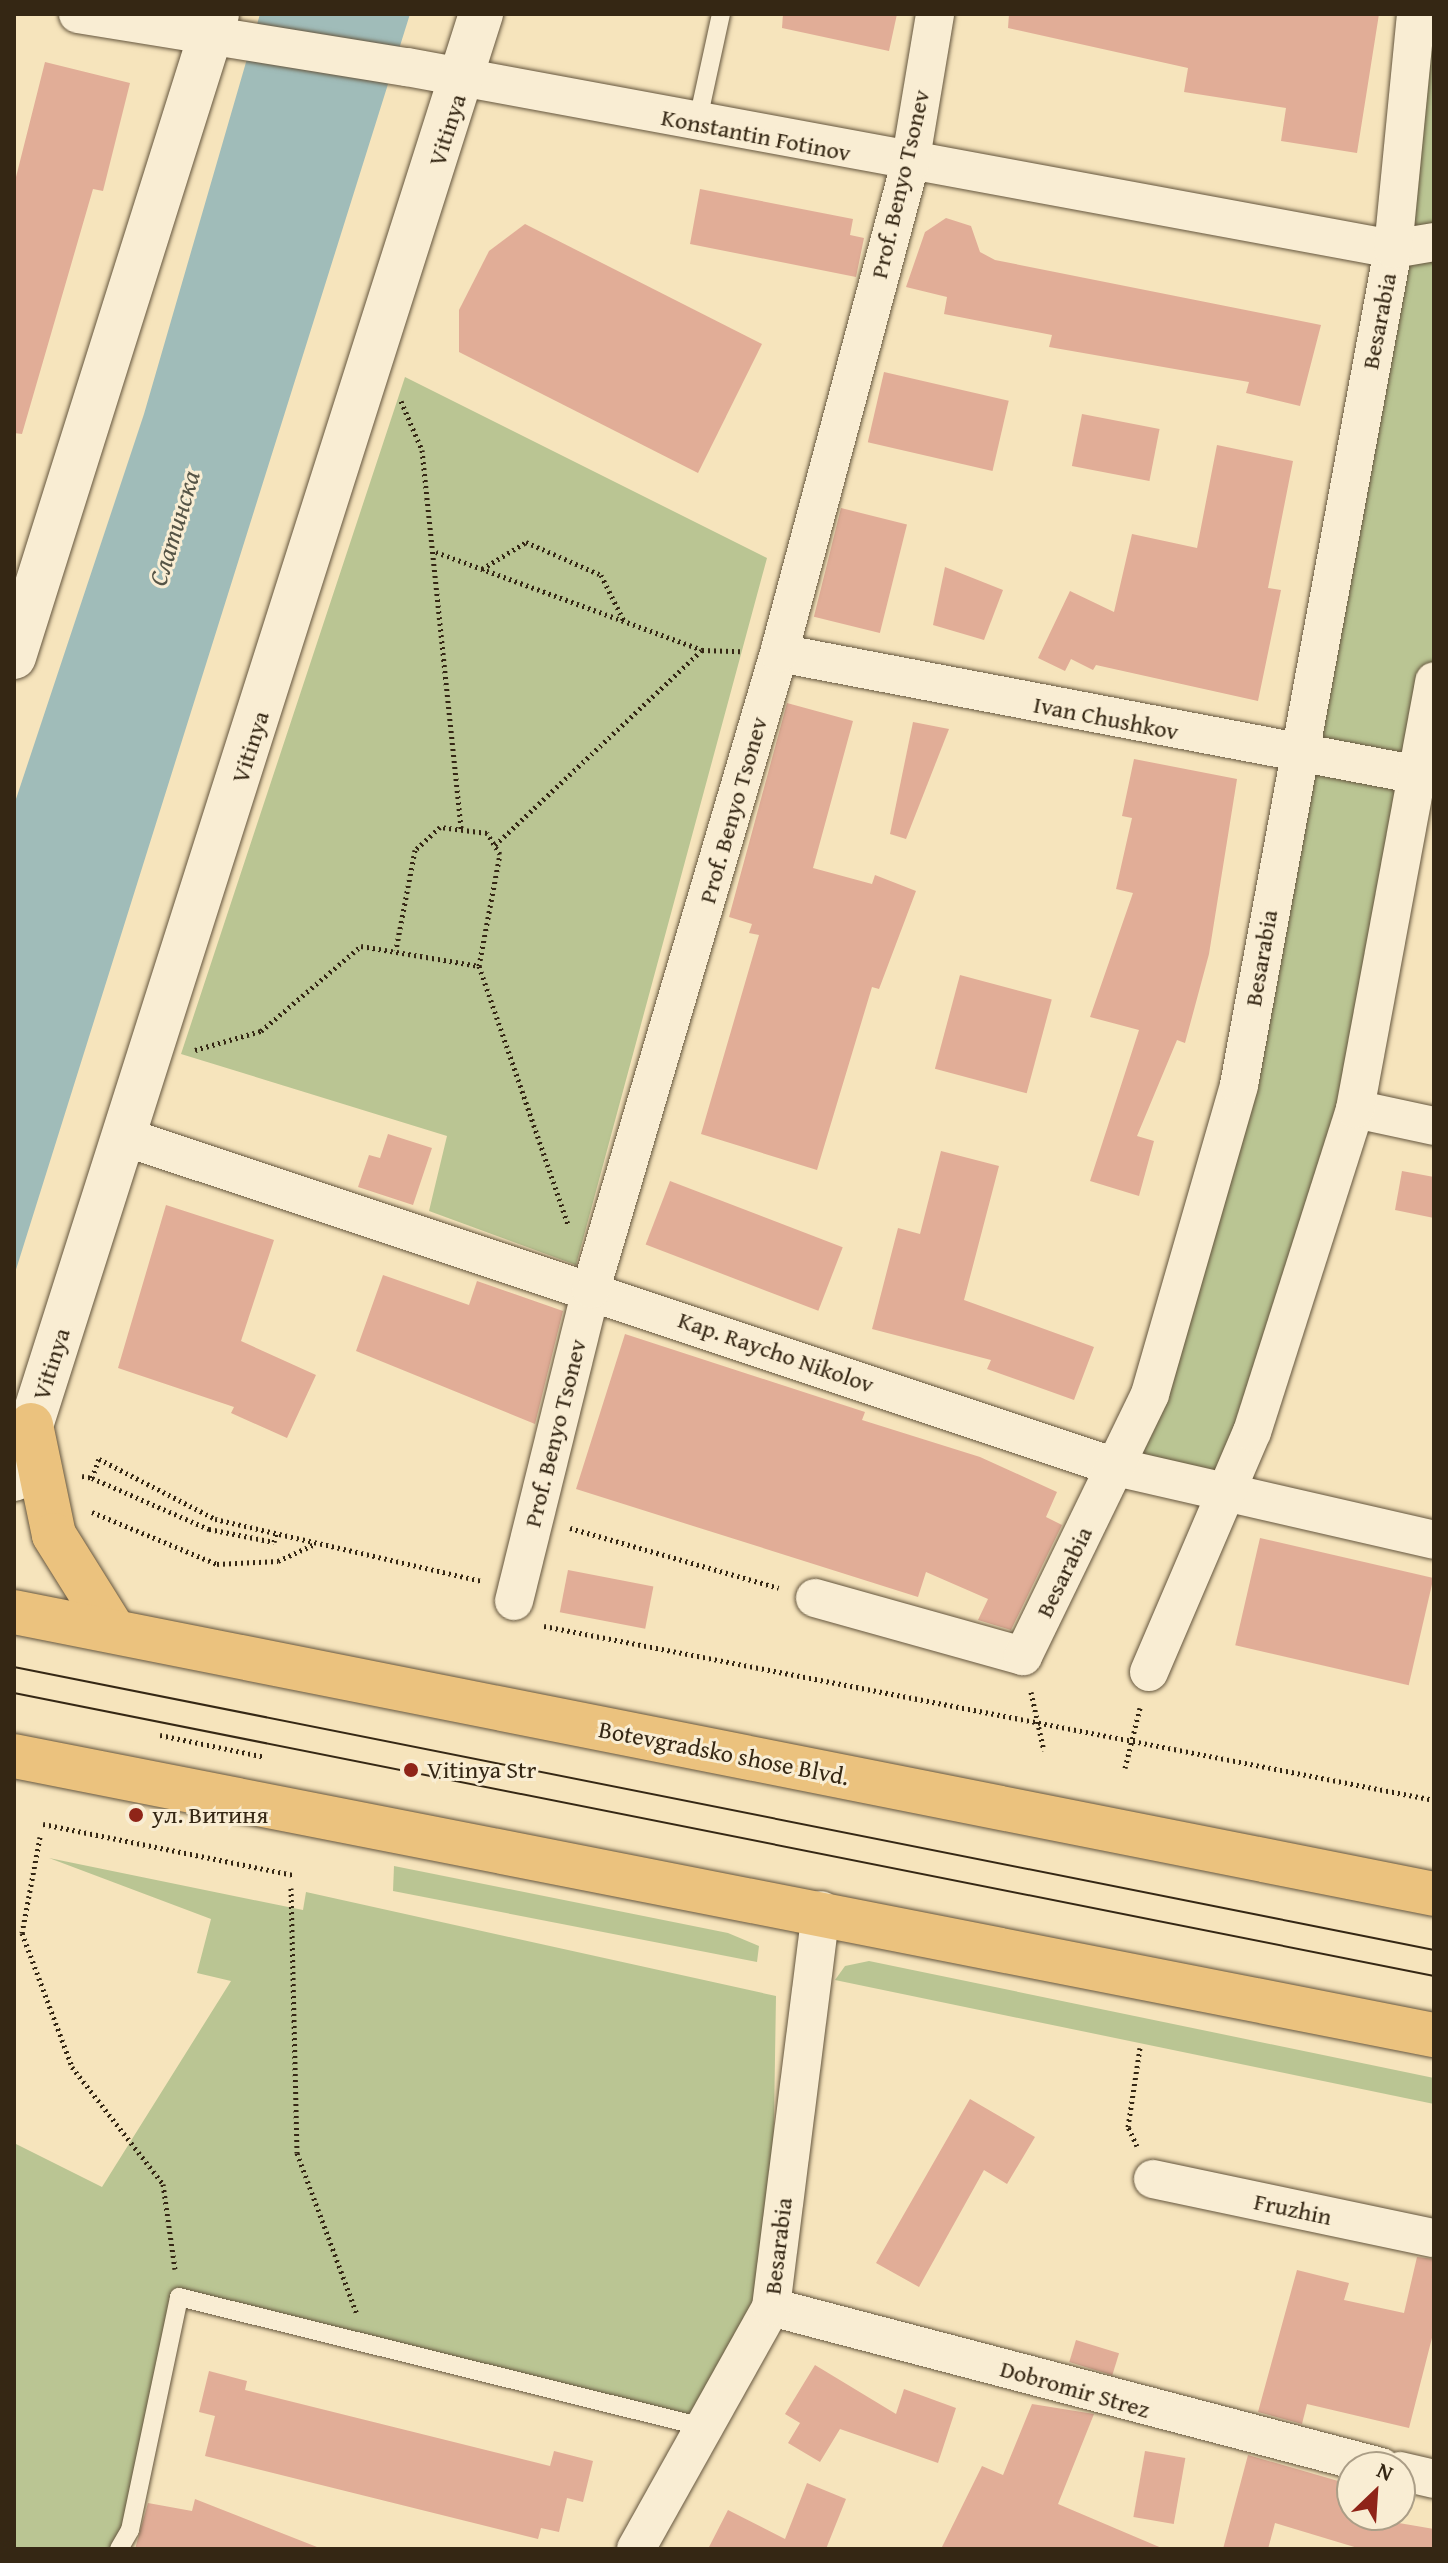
<!DOCTYPE html>
<meta charset="utf-8">
<style>
body{margin:0}
#map{position:relative;width:1448px;height:2563px;overflow:hidden;background:#f6e4bc;font-family:"Gentium Book Plus",serif}
div>[style]{position:absolute}
.green>*{inset:0;background:#bac593}
.water>*{inset:0;background:#a0bcb9}
.building>*{inset:0;background:#e1ad97;transform-origin:0 0}
.path>*{height:5px;margin-top:-2.5px;transform-origin:0;background:repeating-linear-gradient(90deg,#352714 0 2px,transparent 0 6px)}
.roads{filter:drop-shadow(0 0 2px #65563e) drop-shadow(0 0 2px #65563e)}
.lane>*{height:18px;margin:-9px;padding:0 9px;transform-origin:9px;border-radius:9px;background:#f9edd3}
.street>*{height:38px;margin:-19px;padding:0 19px;transform-origin:19px;border-radius:19px;background:#f9edd3}
.secondary>*{height:44px;margin:-22px;padding:0 22px;transform-origin:22px;border-radius:22px;background:#f9edd3}
.primary>*{height:44px;margin:-22px;padding:0 22px;transform-origin:22px;border-radius:22px;background:#ebc27e}
.tram>*{height:2px;margin:-1px;padding:0 1px;transform-origin:1px;border-radius:1px;background:#352714}
.dots>*{width:22px;height:22px;translate:-50% -50%;box-sizing:border-box;border:4px solid #f9edd3;border-radius:50%}
span{translate:-50% -50%;white-space:nowrap;text-align:center;line-height:1.15;-webkit-text-stroke:6px #f9edd3;paint-order:stroke}
.street-label{font-size:24px;color:#352714}
.poi-label{font-size:24px;color:#352714}
.left{translate:0 -50%;text-align:left}
.water-label{font-size:26px;color:#555446;font-style:italic}
.frame{position:absolute;inset:0;border:16px solid #352714;pointer-events:none}
.north{position:absolute;left:1336px;top:2451px;width:80px;height:80px;box-sizing:border-box;background:#f9edd3;border:2px solid #ab9e87;border-radius:50%;rotate:25deg;font-size:22px;font-weight:700;line-height:32px;text-align:center;color:#352714}
.north::after{content:'';display:block;margin:auto;width:28px;height:36px;background:#8f2418;clip-path:polygon(50% 0,100% 100%,50% 72%,0 100%)}
</style>
<div id="map">
<div class="green">
<div style="clip-path:polygon(1434px 14px,1434px 681px,1355px 1109px,1225px 1496px,1116px 1467px,1239px 1085px)"></div>
<div style="clip-path:polygon(405px 377px,767px 558px,576px 1265px,429px 1211px,447px 1136px,181px 1054px)"></div>
<div style="clip-path:polygon(49px 1858px,303px 1910px,306px 1892px,776px 1996px,771px 2307px,707px 2428px,179px 2297px,119px 2549px,14px 2549px,14px 2143px,102px 2187px,231px 1981px,197px 1973px,211px 1919px)"></div>
<div style="clip-path:polygon(394px 1866px,728px 1933px,759px 1946px,757px 1962px,393px 1891px)"></div>
<div style="clip-path:polygon(869px 1961px,1434px 2078px,1434px 2104px,835px 1980px,845px 1966px)"></div>
</div>
<div class="water">
<div style="clip-path:polygon(260px 14px,410px 14px,14px 1276px,14px 805px,144px 414px)"></div>
</div>
<div class="building">
<div style="clip-path:polygon(783px 14px,897px 14px,889px 51px,782px 28px)"></div>
<div style="clip-path:polygon(1009px 14px,1379px 14px,1357px 153px,1281px 141px,1286px 108px,1184px 92px,1188px 68px,1008px 28px)"></div>
<div style="clip-path:polygon(45px 62px,130px 83px,103px 191px,93px 189px,22px 434px,14px 433px,14px 185px)"></div>
<div style="clip-path:polygon(700px 189px,853px 219px,850px 235px,864px 238px,856px 277px,690px 244px)"></div>
<div style="clip-path:polygon(946px 218px,971px 226px,980px 252px,995px 260px,1321px 325px,1300px 406px,1246px 393px,1249px 382px,1049px 347px,1052px 335px,944px 314px,947px 297px,906px 287px,925px 232px)"></div>
<div style="clip-path:polygon(525px 224px,762px 344px,698px 473px,459px 352px,459px 310px,489px 251px)"></div>
<div style="left:884px;top:372px;width:128px;height:72px;rotate:13deg"></div>
<div style="left:1082px;top:414px;width:79px;height:53px;rotate:11deg"></div>
<div style="clip-path:polygon(1217px 445px,1293px 461px,1268px 588px,1281px 590px,1258px 701px,1096px 665px,1093px 670px,1071px 659px,1065px 671px,1038px 658px,1070px 591px,1114px 612px,1132px 534px,1197px 548px)"></div>
<div style="left:841px;top:508px;width:68px;height:112px;rotate:14deg"></div>
<div style="clip-path:polygon(945px 567px,1003px 590px,984px 640px,933px 625px)"></div>
<div style="clip-path:polygon(787px 703px,853px 721px,813px 868px,872px 884px,875px 875px,916px 891px,879px 989px,872px 987px,817px 1170px,701px 1134px,759px 935px,749px 933px,752px 924px,729px 917px)"></div>
<div style="clip-path:polygon(913px 722px,949px 729px,906px 839px,890px 834px)"></div>
<div style="clip-path:polygon(1134px 759px,1237px 779px,1209px 954px,1185px 1043px,1177px 1040px,1137px 1136px,1154px 1141px,1139px 1196px,1090px 1181px,1139px 1030px,1090px 1017px,1133px 893px,1116px 889px,1132px 818px,1122px 816px)"></div>
<div style="left:960px;top:975px;width:95px;height:97px;rotate:15deg"></div>
<div style="clip-path:polygon(388px 1134px,432px 1148px,413px 1205px,358px 1187px,369px 1155px,380px 1158px)"></div>
<div style="clip-path:polygon(941px 1151px,999px 1166px,964px 1300px,1094px 1347px,1074px 1400px,987px 1369px,991px 1360px,872px 1329px,898px 1228px,920px 1234px)"></div>
<div style="clip-path:polygon(1402px 1171px,1434px 1177px,1434px 1218px,1395px 1210px)"></div>
<div style="left:670px;top:1181px;width:185px;height:68px;rotate:21deg"></div>
<div style="clip-path:polygon(166px 1205px,274px 1240px,241px 1341px,316px 1375px,287px 1438px,231px 1413px,234px 1407px,118px 1368px)"></div>
<div style="clip-path:polygon(383px 1275px,469px 1305px,477px 1281px,563px 1311px,535px 1424px,356px 1351px)"></div>
<div style="clip-path:polygon(625px 1334px,865px 1412px,862px 1420px,980px 1457px,1057px 1492px,1046px 1517px,1062px 1525px,1011px 1630px,978px 1620px,988px 1599px,926px 1572px,918px 1597px,576px 1489px)"></div>
<div style="left:1260px;top:1538px;width:178px;height:110px;rotate:13deg"></div>
<div style="left:568px;top:1570px;width:87px;height:43px;rotate:11deg"></div>
<div style="clip-path:polygon(970px 2099px,1035px 2137px,1007px 2184px,984px 2170px,919px 2287px,876px 2263px)"></div>
<div style="clip-path:polygon(1417px 2257px,1434px 2259px,1434px 2330px,1409px 2428px,1307px 2404px,1302px 2424px,1258px 2412px,1297px 2270px,1349px 2283px,1344px 2300px,1404px 2313px)"></div>
<div style="left:1076px;top:2340px;width:45px;height:23px;rotate:17deg"></div>
<div style="clip-path:polygon(815px 2365px,896px 2414px,904px 2389px,956px 2408px,938px 2463px,840px 2429px,820px 2462px,788px 2443px,800px 2423px,785px 2414px)"></div>
<div style="clip-path:polygon(209px 2371px,247px 2381px,245px 2390px,550px 2466px,554px 2451px,593px 2461px,583px 2502px,567px 2498px,559px 2532px,541px 2528px,538px 2539px,205px 2456px,215px 2416px,199px 2412px)"></div>
<div style="clip-path:polygon(1032px 2404px,1094px 2414px,1058px 2504px,1164px 2549px,941px 2549px,982px 2466px,1003px 2475px)"></div>
<div style="left:1145px;top:2451px;width:41px;height:67px;rotate:10deg"></div>
<div style="clip-path:polygon(1248px 2455px,1352px 2485px,1352px 2515px,1434px 2529px,1434px 2549px,1361px 2549px,1275px 2523px,1268px 2549px,1223px 2549px)"></div>
<div style="clip-path:polygon(807px 2483px,846px 2499px,826px 2549px,708px 2549px,728px 2510px,785px 2539px)"></div>
<div style="clip-path:polygon(195px 2499px,317px 2547px,316px 2549px,135px 2549px,148px 2503px,192px 2511px)"></div>
</div>
<div class="path">
<div style="left:401px;top:401px;width:53px;rotate:66.8deg"></div>
<div style="left:422px;top:450px;width:381px;rotate:84.1deg"></div>
<div style="left:436px;top:552px;width:283px;rotate:20.2deg"></div>
<div style="left:482px;top:569px;width:52px;rotate:-31.5deg"></div>
<div style="left:526px;top:542px;width:82px;rotate:23.7deg"></div>
<div style="left:601px;top:575px;width:51px;rotate:63.4deg"></div>
<div style="left:495px;top:845px;width:284px;rotate:-43.3deg"></div>
<div style="left:702px;top:650px;width:38px;rotate:2deg"></div>
<div style="left:479px;top:966px;width:273px;rotate:71deg"></div>
<div style="left:195px;top:1050px;width:69px;rotate:-16.1deg"></div>
<div style="left:261px;top:1031px;width:131px;rotate:-40.4deg"></div>
<div style="left:361px;top:946px;width:120px;rotate:9.6deg"></div>
<div style="left:479px;top:966px;width:114px;rotate:-79.4deg"></div>
<div style="left:500px;top:854px;width:25px;rotate:-122deg"></div>
<div style="left:487px;top:833px;width:47px;rotate:-172.7deg"></div>
<div style="left:440px;top:827px;width:34px;rotate:137deg"></div>
<div style="left:415px;top:850px;width:102px;rotate:100.8deg"></div>
<div style="left:82px;top:1476px;width:10px;rotate:11deg"></div>
<div style="left:92px;top:1478px;width:20px;rotate:-70deg"></div>
<div style="left:99px;top:1459px;width:131px;rotate:27.3deg"></div>
<div style="left:215px;top:1519px;width:273px;rotate:13.1deg"></div>
<div style="left:92px;top:1478px;width:128px;rotate:23.6deg"></div>
<div style="left:209px;top:1529px;width:66px;rotate:11.3deg"></div>
<div style="left:274px;top:1542px;width:9px;rotate:-77deg"></div>
<div style="left:92px;top:1512px;width:135px;rotate:22.6deg"></div>
<div style="left:217px;top:1564px;width:61px;rotate:-2.8deg"></div>
<div style="left:278px;top:1561px;width:41px;rotate:-24.7deg"></div>
<div style="left:570px;top:1528px;width:217px;rotate:16deg"></div>
<div style="left:544px;top:1626px;width:907px;rotate:11.06deg"></div>
<div style="left:1031px;top:1692px;width:60px;rotate:77.6deg"></div>
<div style="left:160px;top:1735px;width:107px;rotate:11.8deg"></div>
<div style="left:1125px;top:1768px;width:62px;rotate:-76deg"></div>
<div style="left:43px;top:1824px;width:255px;rotate:11.5deg"></div>
<div style="left:40px;top:1837px;width:98px;rotate:100.6deg"></div>
<div style="left:22px;top:1933px;width:143px;rotate:69.5deg"></div>
<div style="left:72px;top:2067px;width:148px;rotate:52.1deg"></div>
<div style="left:163px;top:2184px;width:86px;rotate:82deg"></div>
<div style="left:291px;top:1888px;width:265px;rotate:88.7deg"></div>
<div style="left:297px;top:2153px;width:170px;rotate:69.6deg"></div>
<div style="left:1137px;top:2146px;width:21px;rotate:-115deg"></div>
<div style="left:1128px;top:2127px;width:80px;rotate:-81.4deg"></div>
</div>
<div class="roads">
<div class="lane">
<div style="left:697px;top:124px;width:113px;rotate:-77.7deg"></div>
<div style="left:119px;top:2549px;width:22px;rotate:-60deg"></div>
<div style="left:130px;top:2530px;width:238px;rotate:-78.1deg"></div>
<div style="left:179px;top:2297px;width:544px;rotate:13.93deg"></div>
</div>
<div class="street">
<div style="left:78px;top:14px;width:333px;rotate:9.2deg"></div>
<div style="left:407px;top:67px;width:1003px;rotate:10.46deg"></div>
<div style="left:1393px;top:249px;width:42px;rotate:-9.7deg"></div>
<div style="left:779px;top:653px;width:667px;rotate:10.8deg"></div>
<div style="left:1355px;top:1109px;width:81px;rotate:12.1deg"></div>
<div style="left:125px;top:1137px;width:1045px;rotate:18.42deg"></div>
<div style="left:1116px;top:1467px;width:326px;rotate:12.9deg"></div>
<div style="left:815px;top:1598px;width:216px;rotate:15.6deg"></div>
<div style="left:1023px;top:1656px;width:291px;rotate:-64.1deg"></div>
<div style="left:1150px;top:1394px;width:322px;rotate:-73.9deg"></div>
<div style="left:1239px;top:1085px;width:850px;rotate:-79.56deg"></div>
<div style="left:1393px;top:249px;width:236px;rotate:-84.4deg"></div>
<div style="left:514px;top:1601px;width:321px;rotate:-76.1deg"></div>
<div style="left:591px;top:1289px;width:663px;rotate:-73.53deg"></div>
<div style="left:779px;top:653px;width:506px;rotate:-75deg"></div>
<div style="left:910px;top:164px;width:152px;rotate:-80.5deg"></div>
<div style="left:1149px;top:1672px;width:261px;rotate:-66.8deg"></div>
<div style="left:1252px;top:1432px;width:339px;rotate:-72.3deg"></div>
<div style="left:1355px;top:1109px;width:435px;rotate:-79.5deg"></div>
<div style="left:1153px;top:2179px;width:287px;rotate:11.9deg"></div>
<div style="left:771px;top:2307px;width:631px;rotate:14.7deg"></div>
<div style="left:1400px;top:2471px;width:35px;rotate:13deg"></div>
<div style="left:636px;top:2549px;width:277px;rotate:-60.8deg"></div>
<div style="left:771px;top:2307px;width:400px;rotate:-82.8deg"></div>
</div>
<div class="secondary">
<div style="left:14px;top:657px;width:674px;rotate:-72.48deg"></div>
<div style="left:14px;top:1479px;width:1538px;rotate:-72.32deg"></div>
</div>
<div class="primary">
<div style="left:31px;top:1425px;width:112px;rotate:78.2deg"></div>
<div style="left:54px;top:1535px;width:113px;rotate:58deg"></div>
<div style="left:14px;top:1612px;width:1448px;rotate:11.23deg"></div>
<div style="left:14px;top:1756px;width:1447px;rotate:11.12deg"></div>
</div>
</div>
<div class="tram">
<div style="left:14px;top:1667px;width:1448px;rotate:11.27deg"></div>
<div style="left:14px;top:1693px;width:1448px;rotate:11.27deg"></div>
</div>
<div class="dots">
<div style="left:411px;top:1770px;background:#8f2418"></div>
<div style="left:136px;top:1815px;background:#8f2418"></div>
</div>
<div class="street-label">
<span style="left:447px;top:130px;rotate:-72deg">Vitinya</span>
<span style="left:756px;top:135px;rotate:11deg">Konstantin Fotinov</span>
<span style="left:900px;top:184px;rotate:-77deg">Prof. Benyo Tsonev</span>
<span style="left:1379px;top:321px;rotate:-79deg">Besarabia</span>
<span style="left:1106px;top:718px;rotate:11deg">Ivan Chushkov</span>
<span style="left:250px;top:747px;rotate:-72deg">Vitinya</span>
<span style="left:733px;top:810px;rotate:-74deg">Prof. Benyo Tsonev</span>
<span style="left:1261px;top:958px;rotate:-80deg">Besarabia</span>
<span style="left:776px;top:1352px;rotate:19deg">Kap. Raycho Nikolov</span>
<span style="left:51px;top:1364px;rotate:-72deg">Vitinya</span>
<span style="left:555px;top:1433px;rotate:-76deg">Prof. Benyo Tsonev</span>
<span style="left:1064px;top:1572px;rotate:-64deg">Besarabia</span>
<span style="left:724px;top:1753px;rotate:11deg">Botevgradsko shose Blvd.</span>
<span style="left:1293px;top:2209px;rotate:12deg">Fruzhin</span>
<span style="left:778px;top:2246px;rotate:-83deg">Besarabia</span>
<span style="left:1075px;top:2389px;rotate:16deg">Dobromir Strez</span>
</div>
<div class="poi-label">
<span class="left" style="left:427px;top:1770px">Vitinya Str</span>
<span class="left" style="left:152px;top:1815px">ул. Витиня</span>
</div>
<div class="water-label">
<span style="left:174px;top:528px;rotate:-73deg">Слатинска</span>
</div>
<div class="frame"></div>
<div class="north">N</div>
</div>
